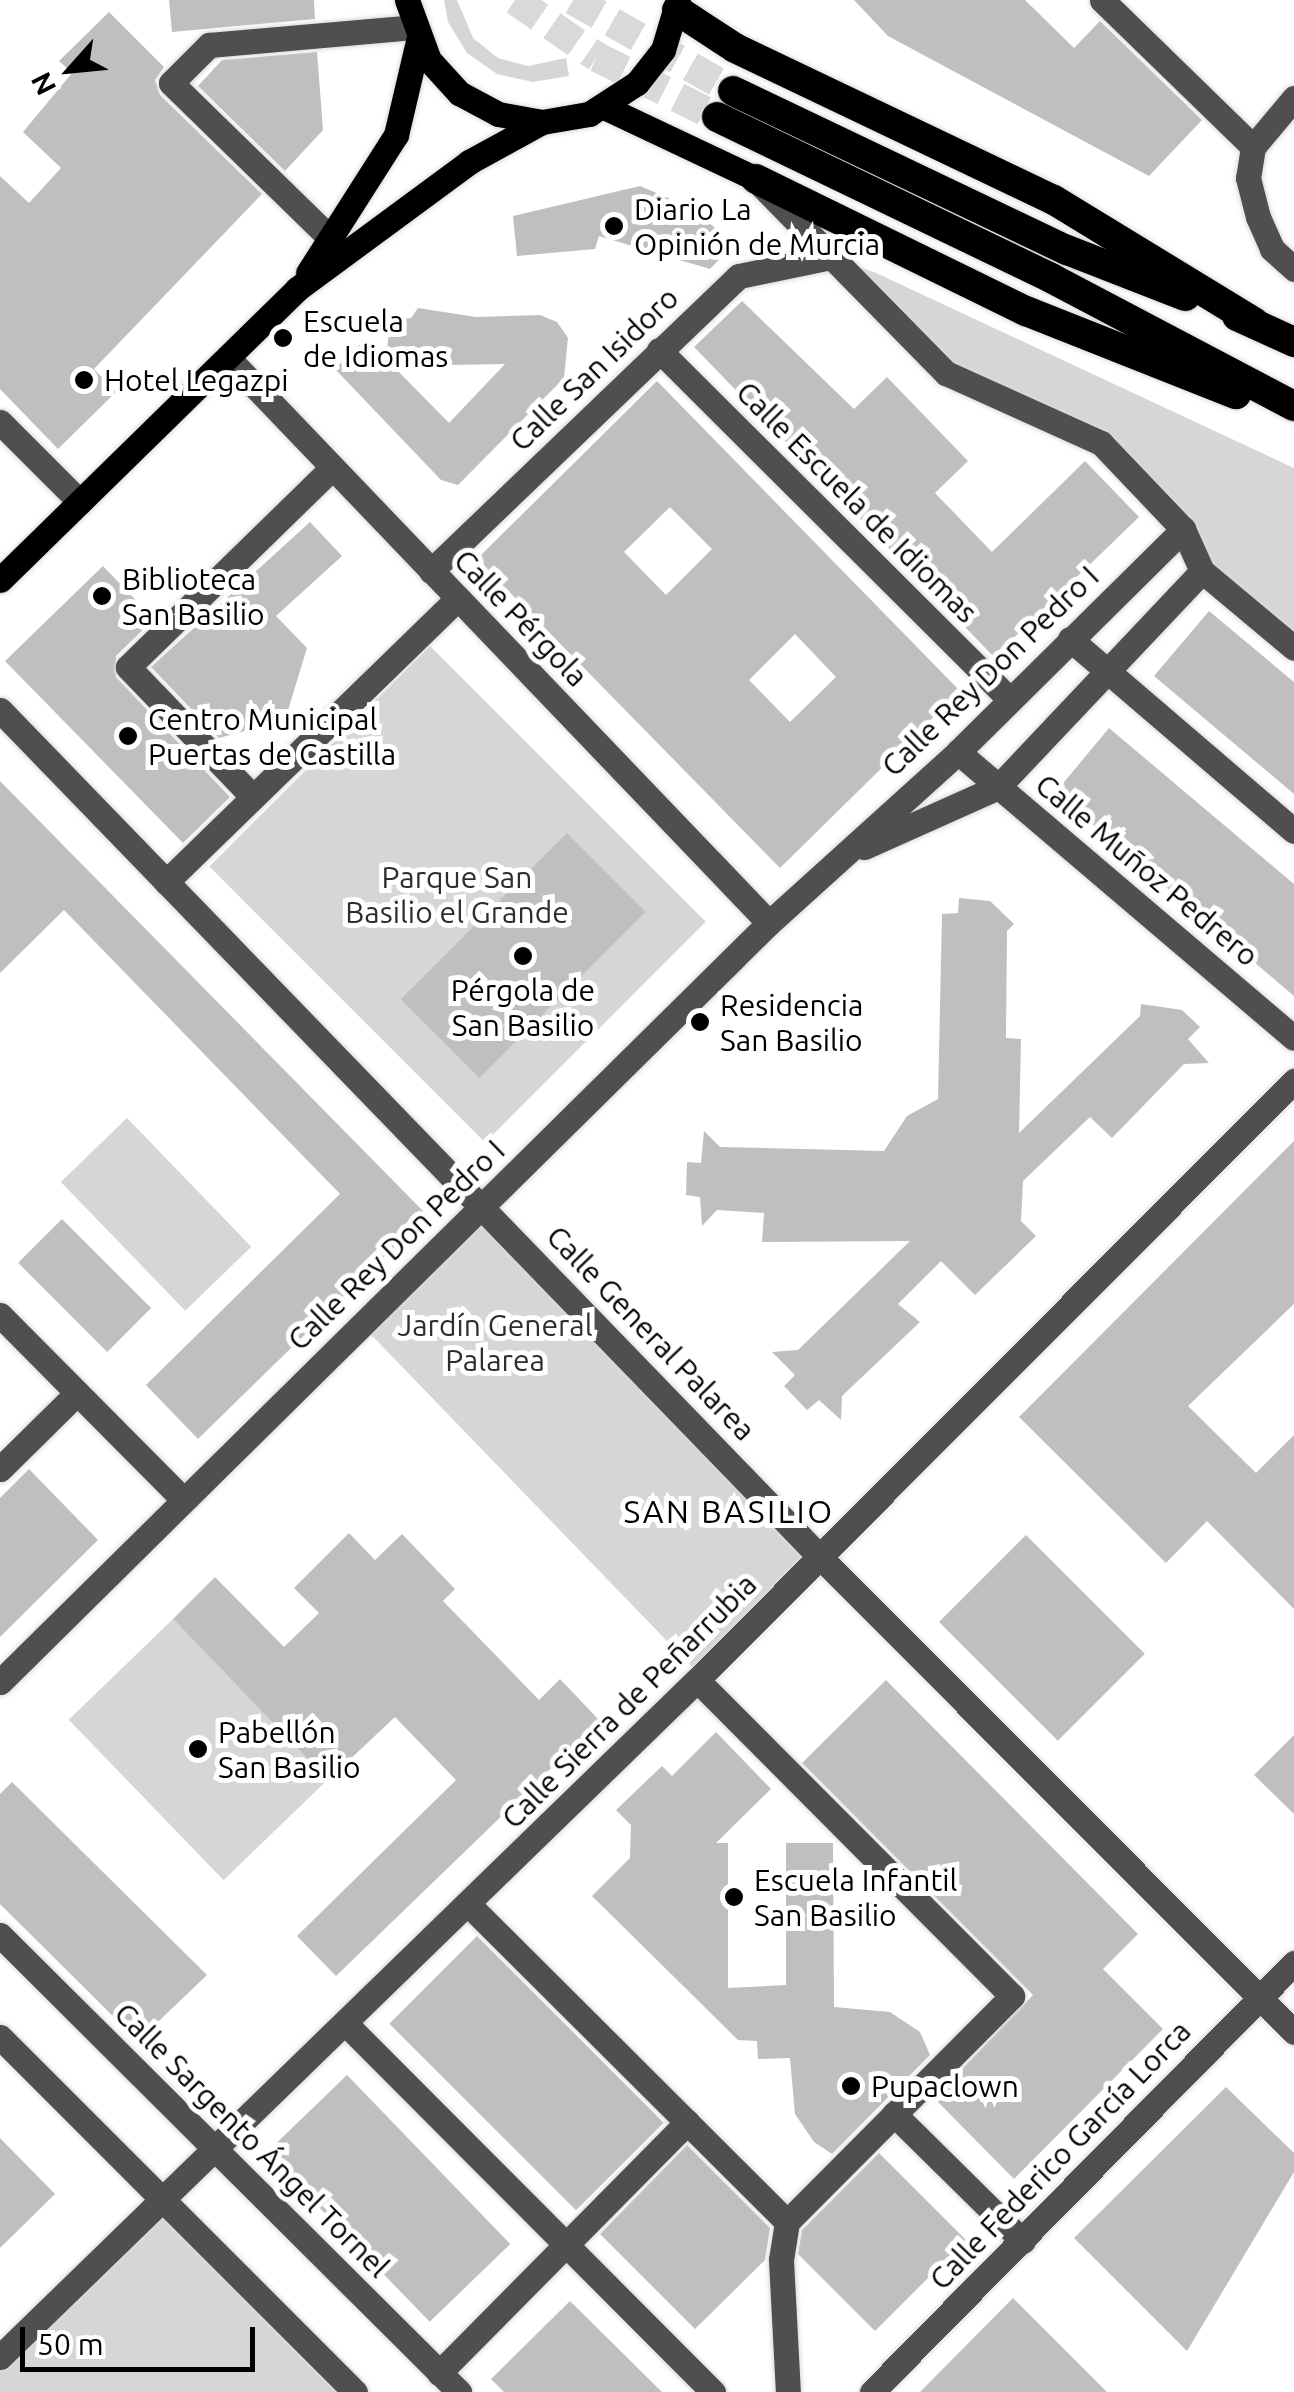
<!DOCTYPE html>
<meta charset="utf-8">
<style>
body{margin:0}
#map{position:relative;width:1294px;height:2392px;overflow:hidden;background:#fff;font-family:Ubuntu,sans-serif}
div>[style]{position:absolute}
.green>*{inset:0;background:#d6d6d6;transform-origin:0 0}
.building>*{inset:0;background:#bfbfbf;transform-origin:0 0}
.highway-tunnel>*{height:30px;margin-top:-15px;transform-origin:0;background:repeating-linear-gradient(90deg,#d9d9d9 0 30px,transparent 0 45px)}
.roads{filter:drop-shadow(0 0 2px #dbdbdb) drop-shadow(0 0 2px #dbdbdb)}
.minor>*{height:25px;margin:-12.5px;padding:0 12.5px;transform-origin:12.5px;border-radius:12.5px;background:#4f4f4f}
.major>*{height:25px;margin:-12.5px;padding:0 12.5px;transform-origin:12.5px;border-radius:12.5px;background:#000}
.highway>*{height:30px;margin:-15px;padding:0 15px;transform-origin:15px;border-radius:15px;background:#000}
.dots>*{width:28px;height:28px;translate:-50% -50%;box-sizing:border-box;border:5px solid #fff;border-radius:50%}
span{translate:-50% -50%;white-space:nowrap;text-align:center;line-height:1.15;-webkit-text-stroke:10px #fff;paint-order:stroke}
.poi-label{font-size:30px;color:#000}
.left{translate:0 -50%;text-align:left}
.street-label{font-size:30px;color:#000}
.park-label{font-size:30px;color:#2d2d2d}
.neighbourhood-label{font-size:32px;color:#000;letter-spacing:2.5px}
.north{position:absolute;left:20px;top:20px;width:100px;height:100px;-webkit-text-stroke:8px #fff;paint-order:stroke;rotate:243deg;font-size:28px;font-weight:700;line-height:40px;text-align:center;color:#000}
.north::after{content:'';display:block;margin:auto;width:35px;height:45px;background:#000;clip-path:polygon(50% 0,100% 100%,50% 72%,0 100%)}
.scale{position:absolute;left:20px;top:2327px;width:235px;height:45px;box-sizing:border-box;border:5px solid #000;border-top:0;padding-left:12px;font-size:30px;line-height:35px;white-space:nowrap;color:#000;-webkit-text-stroke:8px #fff;paint-order:stroke}
</style>
<div id="map">
<div class="green">
<div style="clip-path:polygon(444px 0,457px 0,473px 38px,498px 58px,528px 66px,566px 58px,569px 76px,533px 82px,497px 74px,467px 53px,448px 22px)"></div>
<div style="clip-path:polygon(826px 258px,874px 272px,1294px 468px,1294px 648px,1202px 571px,1101px 443px,946px 373px)"></div>
<div style="left:430px;top:646px;width:390px;height:312px;rotate:45deg"></div>
<div style="left:127px;top:1118px;width:179px;height:92px;rotate:46deg"></div>
<div style="left:484px;top:1204px;width:487px;height:172px;rotate:46deg"></div>
<div style="left:173px;top:1619px;width:223px;height:145px;rotate:46deg"></div>
<div style="clip-path:polygon(165px 2202px,355px 2392px,0 2392px,0 2357px)"></div>
</div>
<div class="building">
<div style="clip-path:polygon(169px 0,314px 0,315px 19px,172px 32px)"></div>
<div style="clip-path:polygon(854px 0,1025px 0,1074px 48px,1100px 21px,1202px 120px,1149px 176px,888px 36px)"></div>
<div style="clip-path:polygon(109px 12px,164px 67px,155px 80px,160px 95px,262px 194px,94px 369px,116px 392px,58px 449px,0 389px,0 176px,29px 203px,61px 168px,23px 132px,72px 73px,59px 61px)"></div>
<div style="clip-path:polygon(317px 52px,323px 130px,285px 171px,198px 86px,222px 60px)"></div>
<div style="clip-path:polygon(640px 186px,687px 206px,735px 243px,710px 269px,599px 236px,595px 249px,517px 256px,513px 216px)"></div>
<div style="clip-path:polygon(742px 301px,854px 409px,887px 377px,968px 461px,935px 493px,992px 552px,1085px 461px,1139px 517px,994px 657px,694px 347px)"></div>
<div style="clip-path:polygon(evenodd,418px 308px,476px 317px,540px 315px,557px 322px,568px 338px,564px 378px,458px 485px,441px 480px,335px 369px,362px 342px,386px 360px,390px 320px,411px 318px,418px 308px,505px 364px,449px 423px,393px 366px,505px 364px)"></div>
<div style="clip-path:polygon(evenodd,657px 381px,960px 691px,780px 868px,477px 559px,657px 381px,670px 507px,712px 549px,666px 595px,624px 552px,670px 507px,657px 381px,795px 634px,836px 677px,790px 722px,749px 680px,795px 634px)"></div>
<div style="clip-path:polygon(310px 522px,342px 556px,276px 616px,307px 648px,285px 720px,219px 738px,151px 667px)"></div>
<div style="clip-path:polygon(103px 566px,154px 619px,116px 656px,116px 677px,230px 797px,183px 843px,5px 661px)"></div>
<div style="clip-path:polygon(1209px 611px,1294px 682px,1294px 794px,1154px 676px)"></div>
<div style="clip-path:polygon(1109px 728px,1294px 884px,1294px 996px,1055px 793px)"></div>
<div style="clip-path:polygon(0 781px,427px 1215px,198px 1439px,146px 1385px,340px 1194px,64px 910px,0 973px)"></div>
<div style="left:567px;top:833px;width:111px;height:235px;rotate:45deg"></div>
<div style="clip-path:polygon(959px 898px,990px 901px,1014px 924px,1007px 931px,1006px 1038px,1021px 1039px,1019px 1133px,1140px 1016px,1141px 1004px,1182px 1010px,1200px 1027px,1188px 1039px,1209px 1063px,1184px 1064px,1112px 1138px,1090px 1117px,1023px 1181px,1021px 1221px,1036px 1236px,975px 1295px,941px 1261px,898px 1304px,920px 1322px,842px 1396px,841px 1420px,819px 1400px,807px 1410px,784px 1386px,795px 1375px,772px 1352px,798px 1350px,910px 1241px,762px 1242px,764px 1213px,717px 1210px,702px 1226px,700px 1197px,686px 1195px,687px 1162px,701px 1163px,704px 1131px,720px 1147px,884px 1151px,907px 1116px,938px 1099px,942px 914px,958px 913px)"></div>
<div style="clip-path:polygon(1294px 1141px,1294px 1304px,1188px 1406px,1256px 1473px,1294px 1435px,1294px 1609px,1207px 1521px,1166px 1563px,1019px 1417px)"></div>
<div style="left:62px;top:1219px;width:126px;height:62px;rotate:45deg"></div>
<div style="clip-path:polygon(29px 1469px,98px 1540px,0 1637px,0 1498px)"></div>
<div style="clip-path:polygon(349px 1533px,375px 1560px,402px 1534px,455px 1589px,443px 1601px,539px 1700px,560px 1679px,600px 1721px,336px 1976px,297px 1936px,456px 1780px,395px 1717px,328px 1780px,173px 1619px,215px 1577px,284px 1647px,319px 1613px,294px 1588px)"></div>
<div style="left:1026px;top:1535px;width:168px;height:123px;rotate:45deg"></div>
<div style="clip-path:polygon(886px 1680px,1138px 1934px,1103px 1969px,1163px 2029px,1014px 2179px,934px 2098px,1033px 1995px,802px 1763px)"></div>
<div style="clip-path:polygon(716px 1732px,771px 1789px,716px 1843px,728px 1843px,728px 1988px,786px 1985px,786px 1843px,833px 1843px,834px 2007px,890px 2012px,920px 2032px,930px 2055px,832px 2154px,814px 2142px,795px 2114px,790px 2058px,758px 2059px,757px 2041px,738px 2040px,592px 1896px,630px 1858px,631px 1825px,616px 1810px,662px 1766px,672px 1776px)"></div>
<div style="clip-path:polygon(1294px 1735px,1294px 1814px,1254px 1775px)"></div>
<div style="clip-path:polygon(12px 1782px,207px 1975px,138px 2041px,0 1904px,0 1794px)"></div>
<div style="left:477px;top:1936px;width:264px;height:124px;rotate:45deg"></div>
<div style="left:347px;top:2075px;width:235px;height:112px;rotate:46deg"></div>
<div style="clip-path:polygon(1226px 2087px,1294px 2153px,1294px 2172px,1187px 2351px,1074px 2238px)"></div>
<div style="clip-path:polygon(0 2138px,55px 2194px,0 2248px)"></div>
<div style="clip-path:polygon(687px 2145px,770px 2228px,765px 2260px,695px 2329px,600px 2234px)"></div>
<div style="clip-path:polygon(879px 2153px,966px 2240px,875px 2331px,798px 2254px,802px 2230px)"></div>
<div style="clip-path:polygon(1013px 2298px,1107px 2392px,920px 2392px)"></div>
<div style="clip-path:polygon(570px 2301px,662px 2392px,504px 2392px,491px 2379px)"></div>
</div>
<div class="highway-tunnel">
<div style="left:515px;top:0;width:100px;rotate:34.8deg"></div>
<div style="left:597px;top:57px;width:134px;rotate:26.6deg"></div>
<div style="left:573px;top:0;width:184px;rotate:29.6deg"></div>
</div>
<div class="roads">
<div class="minor">
<div style="left:1102px;top:0;width:211px;rotate:44.2deg"></div>
<div style="left:1253px;top:147px;width:31px;rotate:99deg"></div>
<div style="left:1248px;top:178px;width:40px;rotate:75.6deg"></div>
<div style="left:1258px;top:217px;width:35px;rotate:66deg"></div>
<div style="left:1272px;top:249px;width:30px;rotate:42deg"></div>
<div style="left:1253px;top:147px;width:64px;rotate:-50.1deg"></div>
<div style="left:759px;top:183px;width:267px;rotate:45.5deg"></div>
<div style="left:946px;top:373px;width:170px;rotate:24.3deg"></div>
<div style="left:1101px;top:443px;width:119px;rotate:46.4deg"></div>
<div style="left:1183px;top:529px;width:46px;rotate:65.7deg"></div>
<div style="left:1202px;top:571px;width:120px;rotate:39.9deg"></div>
<div style="left:330px;top:238px;width:222px;rotate:-135.7deg"></div>
<div style="left:171px;top:83px;width:54px;rotate:-45deg"></div>
<div style="left:209px;top:45px;width:205px;rotate:-5deg"></div>
<div style="left:659px;top:350px;width:494px;rotate:44.9deg"></div>
<div style="left:228px;top:358px;width:782px;rotate:46.24deg"></div>
<div style="left:0;top:422px;width:113px;rotate:45deg"></div>
<div style="left:431px;top:571px;width:426px;rotate:-43.8deg"></div>
<div style="left:739px;top:276px;width:89px;rotate:-11.7deg"></div>
<div style="left:1070px;top:639px;width:295px;rotate:40.6deg"></div>
<div style="left:0;top:710px;width:1179px;rotate:45.93deg"></div>
<div style="left:820px;top:1557px;width:671px;rotate:45.06deg"></div>
<div style="left:958px;top:752px;width:441px;rotate:40.4deg"></div>
<div style="left:252px;top:796px;width:179px;rotate:-133.9deg"></div>
<div style="left:128px;top:667px;width:285px;rotate:-44.3deg"></div>
<div style="left:864px;top:847px;width:147px;rotate:-24.1deg"></div>
<div style="left:998px;top:787px;width:297px;rotate:-46.6deg"></div>
<div style="left:166px;top:882px;width:406px;rotate:-44.2deg"></div>
<div style="left:0;top:1315px;width:260px;rotate:45.2deg"></div>
<div style="left:0;top:1469px;width:107px;rotate:-44.6deg"></div>
<div style="left:0;top:1682px;width:1080px;rotate:-44.63deg"></div>
<div style="left:769px;top:923px;width:255px;rotate:-42.1deg"></div>
<div style="left:958px;top:752px;width:317px;rotate:-44.7deg"></div>
<div style="left:469px;top:1905px;width:449px;rotate:44.9deg"></div>
<div style="left:787px;top:2222px;width:319px;rotate:-45.1deg"></div>
<div style="left:1012px;top:1996px;width:446px;rotate:-134.9deg"></div>
<div style="left:0;top:1935px;width:648px;rotate:44.87deg"></div>
<div style="left:346px;top:2024px;width:520px;rotate:45.08deg"></div>
<div style="left:0;top:2037px;width:502px;rotate:45deg"></div>
<div style="left:894px;top:2114px;width:181px;rotate:44.6deg"></div>
<div style="left:787px;top:2222px;width:38px;rotate:99deg"></div>
<div style="left:781px;top:2260px;width:132px;rotate:87deg"></div>
<div style="left:0;top:2357px;width:972px;rotate:-44.17deg"></div>
<div style="left:697px;top:1680px;width:846px;rotate:-45.1deg"></div>
<div style="left:439px;top:2373px;width:353px;rotate:-45.3deg"></div>
<div style="left:872px;top:2392px;width:602px;rotate:-45.47deg"></div>
</div>
<div class="major">
<div style="left:407px;top:0;width:64px;rotate:69.9deg"></div>
<div style="left:429px;top:60px;width:45px;rotate:47.7deg"></div>
<div style="left:459px;top:93px;width:44px;rotate:28.3deg"></div>
<div style="left:498px;top:114px;width:45px;rotate:10.3deg"></div>
<div style="left:542px;top:122px;width:48px;rotate:-9.7deg"></div>
<div style="left:589px;top:114px;width:57px;rotate:-32.9deg"></div>
<div style="left:637px;top:83px;width:42px;rotate:-51.8deg"></div>
<div style="left:663px;top:50px;width:52px;rotate:-73.3deg"></div>
<div style="left:604px;top:107px;width:168px;rotate:25.3deg"></div>
<div style="left:308px;top:273px;width:164px;rotate:-57.5deg"></div>
<div style="left:396px;top:135px;width:97px;rotate:-76.8deg"></div>
<div style="left:0;top:580px;width:416px;rotate:-44.4deg"></div>
<div style="left:297px;top:289px;width:214px;rotate:-36.4deg"></div>
<div style="left:469px;top:162px;width:83px;rotate:-28.7deg"></div>
</div>
<div class="highway">
<div style="left:677px;top:10px;width:69px;rotate:33.2deg"></div>
<div style="left:735px;top:48px;width:353px;rotate:25.5deg"></div>
<div style="left:1054px;top:200px;width:234px;rotate:31.4deg"></div>
<div style="left:733px;top:91px;width:370px;rotate:25.5deg"></div>
<div style="left:1067px;top:250px;width:127px;rotate:21.3deg"></div>
<div style="left:717px;top:117px;width:371px;rotate:25.7deg"></div>
<div style="left:1051px;top:278px;width:275px;rotate:27.8deg"></div>
<div style="left:756px;top:179px;width:301px;rotate:26.1deg"></div>
<div style="left:1026px;top:311px;width:226px;rotate:21.6deg"></div>
<div style="left:1237px;top:316px;width:63px;rotate:24.5deg"></div>
</div>
</div>
<div class="dots">
<div style="left:614px;top:226px;background:#000"></div>
<div style="left:283px;top:338px;background:#000"></div>
<div style="left:84px;top:380px;background:#000"></div>
<div style="left:102px;top:596px;background:#000"></div>
<div style="left:128px;top:736px;background:#000"></div>
<div style="left:523px;top:956px;background:#000"></div>
<div style="left:700px;top:1022px;background:#000"></div>
<div style="left:198px;top:1749px;background:#000"></div>
<div style="left:734px;top:1897px;background:#000"></div>
<div style="left:851px;top:2086px;background:#000"></div>
</div>
<div class="poi-label">
<span class="left" style="left:634px;top:226px">Diario La<br>Opinión de Murcia</span>
<span class="left" style="left:303px;top:338px">Escuela<br>de Idiomas</span>
<span class="left" style="left:104px;top:380px">Hotel Legazpi</span>
<span class="left" style="left:122px;top:596px">Biblioteca<br>San Basilio</span>
<span class="left" style="left:148px;top:736px">Centro Municipal<br>Puertas de Castilla</span>
<span style="left:523px;top:1007px">Pérgola de<br>San Basilio</span>
<span class="left" style="left:720px;top:1022px">Residencia<br>San Basilio</span>
<span class="left" style="left:218px;top:1749px">Pabellón<br>San Basilio</span>
<span class="left" style="left:754px;top:1897px">Escuela Infantil<br>San Basilio</span>
<span class="left" style="left:871px;top:2086px">Pupaclown</span>
</div>
<div class="street-label">
<span style="left:594px;top:369px;rotate:-44deg">Calle San Isidoro</span>
<span style="left:857px;top:502px;rotate:45deg">Calle Escuela de Idiomas</span>
<span style="left:521px;top:618px;rotate:46deg">Calle Pérgola</span>
<span style="left:990px;top:671px;rotate:-44deg">Calle Rey Don Pedro I</span>
<span style="left:1147px;top:870px;rotate:40deg">Calle Muñoz Pedrero</span>
<span style="left:396px;top:1245px;rotate:-44deg">Calle Rey Don Pedro I</span>
<span style="left:651px;top:1333px;rotate:46deg">Calle General Palarea</span>
<span style="left:629px;top:1701px;rotate:-45deg">Calle Sierra de Peñarrubia</span>
<span style="left:252px;top:2140px;rotate:45deg">Calle Sargento Ángel Tornel</span>
<span style="left:1060px;top:2155px;rotate:-46deg">Calle Federico García Lorca</span>
</div>
<div class="park-label">
<span style="left:457px;top:894px">Parque San<br>Basilio el Grande</span>
<span style="left:495px;top:1342px">Jardín General<br>Palarea</span>
</div>
<div class="neighbourhood-label">
<span style="left:729px;top:1511px">SAN BASILIO</span>
</div>
<div class="north">N</div>
<div class="scale">50 m</div>
</div>
